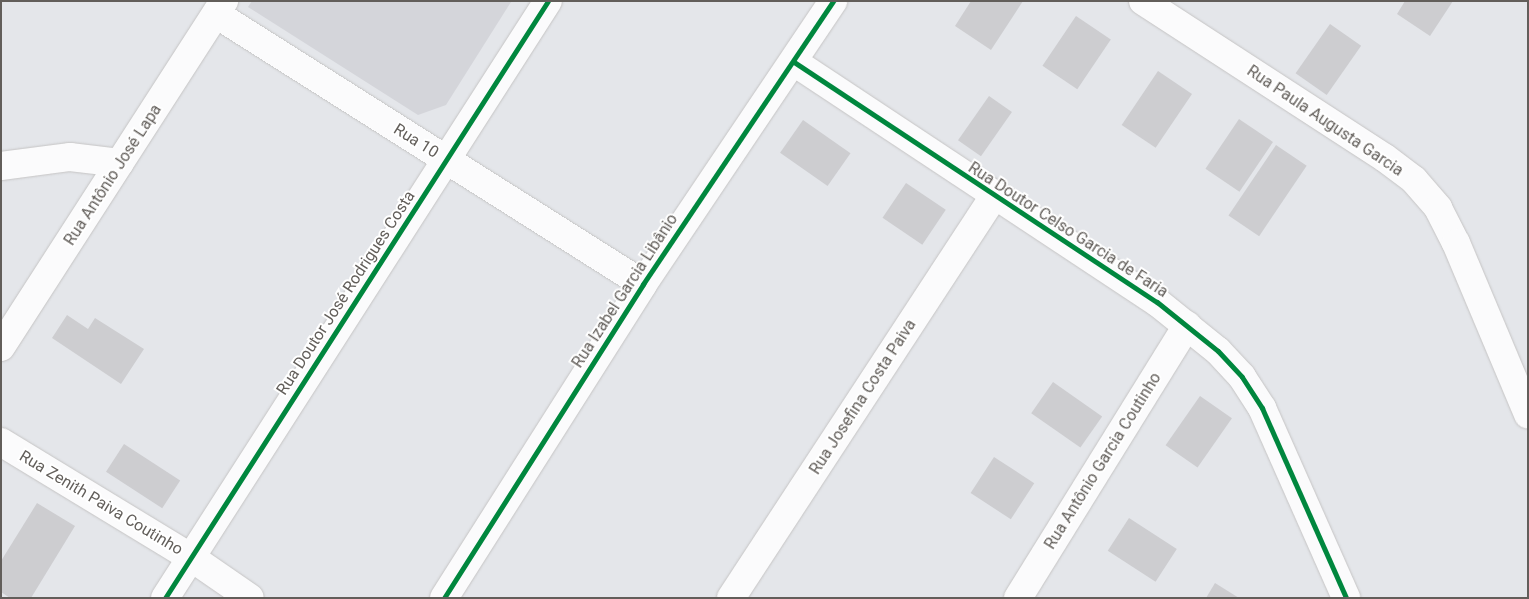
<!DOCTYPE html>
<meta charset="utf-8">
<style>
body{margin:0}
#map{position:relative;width:1529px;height:599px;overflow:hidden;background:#e4e6ea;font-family:Roboto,sans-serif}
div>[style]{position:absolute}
.industrial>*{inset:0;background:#d4d5da}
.building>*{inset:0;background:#cdcdd0;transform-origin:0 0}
.roads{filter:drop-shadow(0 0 1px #c5c4c4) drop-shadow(0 0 1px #c5c4c4)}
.minor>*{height:28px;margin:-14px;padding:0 14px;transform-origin:14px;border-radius:14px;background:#fbfbfc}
.cycleway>*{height:5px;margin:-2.5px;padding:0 2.5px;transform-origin:2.5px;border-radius:2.5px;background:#00873e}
span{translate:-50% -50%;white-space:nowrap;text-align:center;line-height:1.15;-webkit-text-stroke:4px #fff;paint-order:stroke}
.street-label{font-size:16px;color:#625e5a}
.frame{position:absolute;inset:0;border:2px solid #625e5a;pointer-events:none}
</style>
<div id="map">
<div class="industrial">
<div style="clip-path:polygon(252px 1px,510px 1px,511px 2px,446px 105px,418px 115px,248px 7px)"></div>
</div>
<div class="building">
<div style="clip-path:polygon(971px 1px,1023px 1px,991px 50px,955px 26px)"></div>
<div style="clip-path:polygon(1405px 1px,1453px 1px,1430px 36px,1397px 14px)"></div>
<div style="left:1076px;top:16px;width:42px;height:60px;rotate:34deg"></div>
<div style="left:1330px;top:24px;width:38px;height:60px;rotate:35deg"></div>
<div style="left:1158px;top:71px;width:41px;height:65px;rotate:34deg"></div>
<div style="left:989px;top:96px;width:28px;height:54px;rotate:35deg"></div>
<div style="left:1239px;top:119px;width:41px;height:60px;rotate:34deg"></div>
<div style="left:803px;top:120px;width:58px;height:40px;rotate:35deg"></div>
<div style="left:1276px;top:145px;width:37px;height:85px;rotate:34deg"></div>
<div style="left:906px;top:183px;width:48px;height:42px;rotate:34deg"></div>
<div style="clip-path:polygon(67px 315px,88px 329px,95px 318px,144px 349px,121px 384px,52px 338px)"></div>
<div style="left:1053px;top:382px;width:60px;height:38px;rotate:35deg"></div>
<div style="left:1200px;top:396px;width:39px;height:60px;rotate:35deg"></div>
<div style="left:124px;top:444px;width:67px;height:33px;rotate:33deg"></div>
<div style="left:994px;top:457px;width:48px;height:43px;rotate:33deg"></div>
<div style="clip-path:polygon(37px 503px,75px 526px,31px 598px,10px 598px,1px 592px,1px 561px)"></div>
<div style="left:1129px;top:518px;width:57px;height:39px;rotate:33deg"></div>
<div style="clip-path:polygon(1215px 583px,1239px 598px,1206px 598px)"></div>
</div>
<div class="roads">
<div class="minor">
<div style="left:1143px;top:1px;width:288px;rotate:33deg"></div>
<div style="left:1385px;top:158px;width:36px;rotate:37deg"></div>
<div style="left:1414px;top:180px;width:37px;rotate:49deg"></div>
<div style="left:1438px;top:208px;width:39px;rotate:63deg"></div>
<div style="left:1456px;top:243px;width:186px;rotate:67.2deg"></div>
<div style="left:216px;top:14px;width:505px;rotate:32.31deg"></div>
<div style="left:794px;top:62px;width:435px;rotate:33.5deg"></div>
<div style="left:1157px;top:302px;width:78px;rotate:38.8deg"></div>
<div style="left:1218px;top:351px;width:35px;rotate:47deg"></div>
<div style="left:1242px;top:377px;width:37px;rotate:57deg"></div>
<div style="left:1262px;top:408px;width:208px;rotate:66.1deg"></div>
<div style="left:1px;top:166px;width:70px;rotate:-7.4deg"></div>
<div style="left:70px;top:157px;width:50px;rotate:6.8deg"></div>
<div style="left:1px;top:347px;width:412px;rotate:-57.2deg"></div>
<div style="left:1px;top:442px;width:223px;rotate:31.3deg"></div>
<div style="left:192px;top:558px;width:70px;rotate:34.6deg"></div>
<div style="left:165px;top:598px;width:709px;rotate:-57.32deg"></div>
<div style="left:444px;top:598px;width:372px;rotate:-57.6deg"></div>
<div style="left:643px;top:284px;width:341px;rotate:-56.1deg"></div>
<div style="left:731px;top:598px;width:480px;rotate:-56.8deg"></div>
<div style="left:1018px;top:598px;width:321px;rotate:-58.2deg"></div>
</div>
</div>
<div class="cycleway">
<div style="left:794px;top:62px;width:435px;rotate:33.5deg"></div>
<div style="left:1157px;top:302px;width:78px;rotate:38.8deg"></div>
<div style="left:1218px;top:351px;width:35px;rotate:47deg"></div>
<div style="left:1242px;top:377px;width:37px;rotate:57deg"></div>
<div style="left:1262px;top:408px;width:208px;rotate:66.1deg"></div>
<div style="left:165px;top:598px;width:709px;rotate:-57.32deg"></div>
<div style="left:444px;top:598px;width:372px;rotate:-57.6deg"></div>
<div style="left:643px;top:284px;width:341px;rotate:-56.1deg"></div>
</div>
<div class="street-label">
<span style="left:1325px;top:121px;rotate:34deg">Rua Paula Augusta Garcia</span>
<span style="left:416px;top:141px;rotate:32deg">Rua 10</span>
<span style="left:113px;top:175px;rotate:-57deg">Rua Antônio José Lapa</span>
<span style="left:1068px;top:230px;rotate:33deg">Rua Doutor Celso Garcia de Faria</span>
<span style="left:625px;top:291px;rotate:-57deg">Rua Izabel Garcia Libânio</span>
<span style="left:346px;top:293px;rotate:-57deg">Rua Doutor José Rodrigues Costa</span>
<span style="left:863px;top:397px;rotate:-57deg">Rua Josefina Costa Paiva</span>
<span style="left:1103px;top:461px;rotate:-58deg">Rua Antônio Garcia Coutinho</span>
<span style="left:101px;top:503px;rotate:31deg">Rua Zenith Paiva Coutinho</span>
</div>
<div class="frame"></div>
</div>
